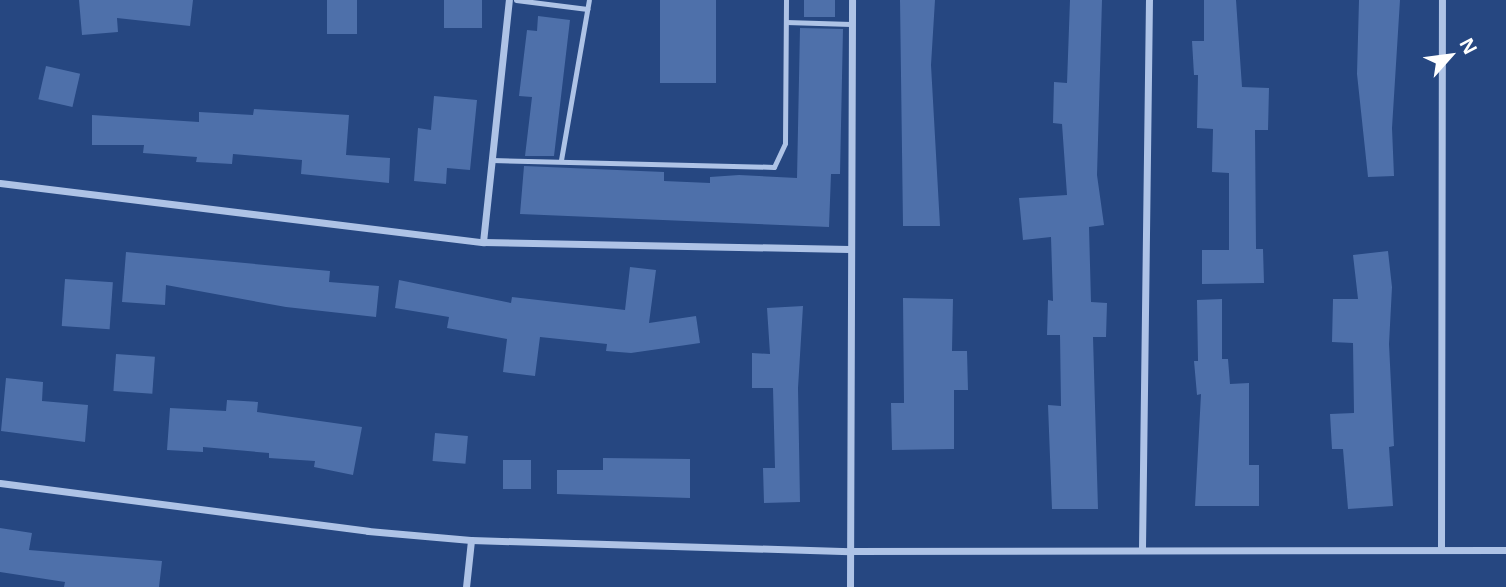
<!DOCTYPE html>
<style>
body{margin:0}
#map{position:relative;width:1506px;height:587px;overflow:hidden;background:#264781;font-family:"Open Sans",sans-serif}
div>[style]{position:absolute}
.building>*{inset:0;background:#4e70aa;transform-origin:0 0}
.service>*{height:5px;margin:-2.5px;padding:0 2.5px;transform-origin:2.5px;border-radius:2.5px;background:#aec3e6}
.minor>*{height:7px;margin:-3.5px;padding:0 3.5px;transform-origin:3.5px;border-radius:3.5px;background:#aec3e6}
span{translate:-50% -50%;white-space:nowrap;text-align:center;line-height:1.15;-webkit-text-stroke:7px #264781;paint-order:stroke}
.north{position:absolute;left:1415px;top:21px;width:70px;height:70px;-webkit-text-stroke:5px #264781;paint-order:stroke;rotate:62deg;font-size:19px;font-weight:700;line-height:28px;text-align:center;color:#fff}
.north::after{content:'';display:block;margin:auto;width:24px;height:32px;background:#fff;clip-path:polygon(50% 0,100% 100%,50% 72%,0 100%)}
</style>
<div id="map">
<div class="building">
<div style="clip-path:polygon(79px 0,193px 0,190px 26px,117px 18px,118px 32px,82px 35px)"></div>
<div style="left:327px;top:0;width:30px;height:34px"></div>
<div style="left:444px;top:0;width:38px;height:28px"></div>
<div style="left:660px;top:0;width:56px;height:83px"></div>
<div style="left:804px;top:0;width:31px;height:17px"></div>
<div style="clip-path:polygon(900px 0,935px 0,931px 65px,940px 226px,903px 226px)"></div>
<div style="clip-path:polygon(1070px 0,1102px 0,1097px 175px,1104px 225px,1089px 227px,1091px 302px,1107px 303px,1106px 337px,1093px 337px,1098px 509px,1052px 509px,1048px 405px,1061px 406px,1060px 335px,1047px 335px,1048px 300px,1053px 301px,1051px 237px,1023px 240px,1019px 198px,1067px 195px,1062px 124px,1053px 123px,1054px 82px,1067px 83px)"></div>
<div style="clip-path:polygon(1204px 0,1236px 0,1242px 87px,1269px 88px,1268px 130px,1255px 130px,1256px 249px,1263px 249px,1264px 283px,1202px 284px,1202px 250px,1229px 250px,1229px 173px,1212px 172px,1213px 129px,1197px 128px,1198px 75px,1194px 75px,1192px 41px,1204px 41px)"></div>
<div style="clip-path:polygon(1359px 0,1400px 0,1392px 128px,1394px 176px,1368px 177px,1357px 74px)"></div>
<div style="clip-path:polygon(538px 16px,570px 20px,554px 156px,525px 156px,532px 97px,519px 96px,527px 30px,537px 31px)"></div>
<div style="clip-path:polygon(800px 28px,843px 29px,840px 174px,831px 174px,829px 227px,520px 214px,524px 166px,664px 172px,664px 181px,710px 183px,710px 177px,739px 175px,797px 178px)"></div>
<div style="left:46px;top:66px;width:35px;height:34px;rotate:13deg"></div>
<div style="clip-path:polygon(434px 96px,477px 100px,470px 170px,447px 168px,446px 184px,414px 181px,418px 128px,431px 130px)"></div>
<div style="clip-path:polygon(254px 109px,349px 115px,346px 155px,390px 158px,389px 183px,301px 174px,302px 160px,233px 154px,232px 164px,196px 162px,197px 157px,143px 153px,144px 145px,92px 145px,92px 115px,199px 122px,199px 112px,253px 115px)"></div>
<div style="clip-path:polygon(1388px 251px,1392px 287px,1389px 344px,1394px 446px,1389px 447px,1393px 506px,1348px 509px,1343px 449px,1332px 449px,1330px 414px,1354px 413px,1353px 343px,1332px 342px,1333px 299px,1358px 299px,1353px 255px)"></div>
<div style="clip-path:polygon(126px 252px,330px 271px,329px 282px,379px 286px,376px 317px,286px 307px,166px 285px,165px 305px,122px 302px)"></div>
<div style="clip-path:polygon(630px 267px,656px 270px,649px 323px,696px 316px,700px 343px,631px 353px,606px 351px,607px 344px,540px 337px,535px 376px,503px 372px,507px 339px,447px 328px,449px 317px,395px 308px,399px 280px,511px 303px,512px 297px,625px 310px)"></div>
<div style="left:65px;top:279px;width:48px;height:47px;rotate:4deg"></div>
<div style="clip-path:polygon(903px 298px,953px 299px,952px 351px,967px 351px,968px 390px,954px 390px,954px 449px,892px 450px,891px 403px,904px 403px)"></div>
<div style="clip-path:polygon(1222px 299px,1222px 359px,1228px 359px,1230px 384px,1249px 383px,1249px 465px,1259px 465px,1259px 506px,1195px 506px,1201px 394px,1197px 395px,1194px 361px,1198px 361px,1197px 300px)"></div>
<div style="clip-path:polygon(803px 306px,798px 388px,800px 502px,764px 503px,763px 468px,775px 468px,773px 388px,752px 388px,752px 353px,770px 354px,767px 308px)"></div>
<div style="left:116px;top:354px;width:39px;height:37px;rotate:4deg"></div>
<div style="clip-path:polygon(6px 378px,43px 382px,42px 401px,88px 405px,85px 442px,1px 431px)"></div>
<div style="clip-path:polygon(227px 400px,258px 402px,257px 412px,362px 427px,353px 475px,314px 467px,315px 461px,269px 458px,269px 453px,203px 447px,203px 452px,167px 450px,170px 408px,226px 411px)"></div>
<div style="left:435px;top:433px;width:33px;height:28px;rotate:5deg"></div>
<div style="clip-path:polygon(603px 458px,690px 459px,690px 498px,557px 494px,557px 470px,603px 470px)"></div>
<div style="left:503px;top:460px;width:28px;height:29px"></div>
<div style="clip-path:polygon(0 528px,32px 533px,29px 550px,162px 561px,159px 587px,64px 587px,65px 582px,0 572px)"></div>
</div>
<div class="service">
<div style="left:516px;top:0;width:72px;rotate:7.2deg"></div>
<div style="left:786px;top:22px;width:65px;rotate:1.8deg"></div>
<div style="left:492px;top:160px;width:282px;rotate:1.4deg"></div>
<div style="left:774px;top:167px;width:26px;rotate:-65deg"></div>
<div style="left:785px;top:143px;width:143px;rotate:-89.6deg"></div>
<div style="left:561px;top:160px;width:162px;rotate:-80.1deg"></div>
</div>
<div class="minor">
<div style="left:0;top:183px;width:487px;rotate:7deg"></div>
<div style="left:483px;top:242px;width:366px;rotate:1.1deg"></div>
<div style="left:483px;top:242px;width:243px;rotate:-83.9deg"></div>
<div style="left:0;top:483px;width:371px;rotate:7.4deg"></div>
<div style="left:368px;top:531px;width:103px;rotate:5deg"></div>
<div style="left:471px;top:540px;width:379px;rotate:1.7deg"></div>
<div style="left:850px;top:551px;width:656px;rotate:-0.09deg"></div>
<div style="left:1142px;top:548px;width:548px;rotate:-89.27deg"></div>
<div style="left:1441px;top:549px;width:549px;rotate:-89.9deg"></div>
<div style="left:466px;top:587px;width:47px;rotate:-83.9deg"></div>
<div style="left:850px;top:587px;width:587px;rotate:-89.8deg"></div>
</div>
<div class="north">N</div>
</div>
